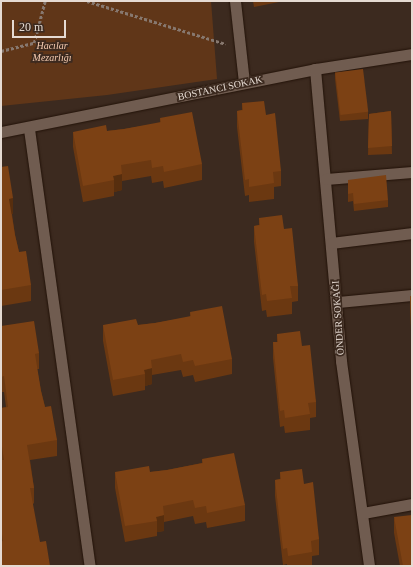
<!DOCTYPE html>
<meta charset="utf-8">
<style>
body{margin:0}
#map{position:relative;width:413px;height:567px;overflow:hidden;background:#3c2a1f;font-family:"Times New Roman",serif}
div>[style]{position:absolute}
.green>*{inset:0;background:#603618}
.path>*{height:2.5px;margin-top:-1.25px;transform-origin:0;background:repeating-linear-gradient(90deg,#87786f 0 3px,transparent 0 5px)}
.roads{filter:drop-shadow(0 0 1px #221208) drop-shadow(0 0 1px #221208)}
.minor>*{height:11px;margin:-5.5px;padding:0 5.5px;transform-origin:5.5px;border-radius:5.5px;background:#705c50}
.wall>*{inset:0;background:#6b3811}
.shaded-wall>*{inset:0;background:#572e0e;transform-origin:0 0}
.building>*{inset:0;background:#7c4114;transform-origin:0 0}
span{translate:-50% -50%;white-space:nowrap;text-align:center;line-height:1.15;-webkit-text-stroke:3.5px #3c2a1f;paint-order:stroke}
.park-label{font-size:10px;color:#f7ccb1;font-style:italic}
.street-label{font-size:10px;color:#e5dad2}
.frame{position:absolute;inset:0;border:2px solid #e5dad2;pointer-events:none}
.scale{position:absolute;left:12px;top:20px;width:54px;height:18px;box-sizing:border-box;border:2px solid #e5dad2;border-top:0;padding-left:5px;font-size:12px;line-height:14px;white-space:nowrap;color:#e5dad2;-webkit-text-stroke:3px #3c2a1f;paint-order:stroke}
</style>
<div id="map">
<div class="green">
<div style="clip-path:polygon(1px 1px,211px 1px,217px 79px,107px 95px,1px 106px)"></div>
</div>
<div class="path">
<div style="left:87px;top:1px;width:145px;rotate:17.2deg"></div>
<div style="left:1px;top:51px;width:34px;rotate:-14deg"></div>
<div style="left:34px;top:43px;width:43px;rotate:-75.3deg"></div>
</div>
<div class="roads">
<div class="minor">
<div style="left:235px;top:1px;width:82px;rotate:83.7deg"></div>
<div style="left:315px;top:69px;width:293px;rotate:84.9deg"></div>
<div style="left:341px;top:361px;width:207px;rotate:82.2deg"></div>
<div style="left:29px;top:129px;width:441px;rotate:82.1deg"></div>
<div style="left:1px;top:132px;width:320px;rotate:-11.3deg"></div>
<div style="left:315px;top:69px;width:98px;rotate:-8.8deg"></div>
<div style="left:326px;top:179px;width:86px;rotate:-4.7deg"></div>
<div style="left:331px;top:243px;width:82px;rotate:-7deg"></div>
<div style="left:338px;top:302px;width:74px;rotate:-5.4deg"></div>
<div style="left:363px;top:513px;width:50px;rotate:-10.4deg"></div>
</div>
</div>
<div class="wall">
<div style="clip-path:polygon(253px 1px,284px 1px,254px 7px)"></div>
<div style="clip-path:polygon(335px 72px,368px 112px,368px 119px,340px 121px,335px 79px)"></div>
<div style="clip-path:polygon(242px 103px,266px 115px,281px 171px,281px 186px,274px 187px,274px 199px,249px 202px,249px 195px,245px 196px,237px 127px,237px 111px,242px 110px)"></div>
<div style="clip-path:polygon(391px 111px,392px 154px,368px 155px,369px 114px)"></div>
<div style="clip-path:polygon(160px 118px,202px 164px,202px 180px,164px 188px,163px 181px,152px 183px,151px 176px,122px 181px,122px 190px,114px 192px,114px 196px,83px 202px,73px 147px,73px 132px,107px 131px,124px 129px,160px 123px)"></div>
<div style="clip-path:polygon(1px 167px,13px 214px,12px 214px,15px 235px,19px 252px,31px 285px,31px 301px,1px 306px)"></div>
<div style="clip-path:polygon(348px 180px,388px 200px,388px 207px,354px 211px,353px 201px,348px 202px)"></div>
<div style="clip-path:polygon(259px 218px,284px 229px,298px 286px,298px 301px,292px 302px,292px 314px,267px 317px,266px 310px,262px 311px,254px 242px,254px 226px,259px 225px)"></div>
<div style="clip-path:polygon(410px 296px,412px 296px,412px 332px,411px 332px)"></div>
<div style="clip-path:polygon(190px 312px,232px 359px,232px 374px,195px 382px,193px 375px,183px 377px,181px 370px,152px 375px,152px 384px,145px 386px,145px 390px,113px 396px,103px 341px,103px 325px,138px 325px,155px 323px,190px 317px)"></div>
<div style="clip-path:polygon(1px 326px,39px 353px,39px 369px,37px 369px,41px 391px,45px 407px,57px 440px,57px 456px,30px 460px,34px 488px,34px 503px,33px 504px,1px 566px,1px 460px,2px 460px,1px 456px,1px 408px,6px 407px,4px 392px,1px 392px)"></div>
<div style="clip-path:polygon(277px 334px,302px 346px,316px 402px,316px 417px,310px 418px,310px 430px,285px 433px,284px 426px,280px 427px,273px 358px,273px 342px,277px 342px)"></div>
<div style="clip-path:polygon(202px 459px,245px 505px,245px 521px,207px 528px,206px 522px,195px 524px,193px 516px,164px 522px,164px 531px,157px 532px,157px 536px,125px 542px,115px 488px,115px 472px,150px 472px,167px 470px,202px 463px)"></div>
<div style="clip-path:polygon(280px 472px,304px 484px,319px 539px,319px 555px,312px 556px,312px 566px,287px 566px,287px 564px,283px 565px,275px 496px,275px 480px,280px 479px)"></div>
<div style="clip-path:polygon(394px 517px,412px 566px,400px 566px,394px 533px)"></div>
</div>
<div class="shaded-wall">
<div style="clip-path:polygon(122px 174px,122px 190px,114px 192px,114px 180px,113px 176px)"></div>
<div style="left:13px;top:198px;width:16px;height:4px;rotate:90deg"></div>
<div style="clip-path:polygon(152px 368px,152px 384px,145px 386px,145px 374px,144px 370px)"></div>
<div style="clip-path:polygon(164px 515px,164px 531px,157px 532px,157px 521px,156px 517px)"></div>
</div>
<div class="building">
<div style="left:363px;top:69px;width:43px;height:28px;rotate:83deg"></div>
<div style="clip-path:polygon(264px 101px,266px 115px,275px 113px,281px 171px,273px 172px,274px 183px,249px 187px,249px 179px,245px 180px,237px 111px,243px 110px,242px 103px)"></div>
<div style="clip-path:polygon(391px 111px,392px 146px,368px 148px,369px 114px)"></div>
<div style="clip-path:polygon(192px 112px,202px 164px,164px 172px,163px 166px,152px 168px,151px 160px,121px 165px,122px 174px,113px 176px,114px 180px,83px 186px,73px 132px,106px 125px,107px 131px,124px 129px,161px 122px,160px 118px)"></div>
<div style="clip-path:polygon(8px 166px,13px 198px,9px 199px,15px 235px,19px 252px,26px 251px,31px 285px,1px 290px,1px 167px)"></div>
<div style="clip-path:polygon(386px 175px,388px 200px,354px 204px,353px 193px,348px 194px,348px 180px)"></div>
<div style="clip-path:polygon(282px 215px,284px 229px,292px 228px,298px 286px,290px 286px,292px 298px,267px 301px,266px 294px,262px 295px,254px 226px,260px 225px,259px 218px)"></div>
<div style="clip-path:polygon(410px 296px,412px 296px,412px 325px,411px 325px)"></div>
<div style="clip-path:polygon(222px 306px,232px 359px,195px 366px,193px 360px,183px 362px,181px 354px,151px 360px,152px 368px,144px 370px,145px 374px,113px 380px,103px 325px,136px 319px,138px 325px,155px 323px,191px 316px,190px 312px)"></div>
<div style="clip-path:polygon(34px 321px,39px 353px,35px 354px,41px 391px,45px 407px,51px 406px,57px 440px,27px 445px,34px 488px,30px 488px,40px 542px,46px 541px,50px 566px,1px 566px,1px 542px,3px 541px,1px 527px,1px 460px,4px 460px,1px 440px,1px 408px,8px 407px,4px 376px,1px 377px,1px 326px)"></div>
<div style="clip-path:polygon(300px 331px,302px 346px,310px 345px,316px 402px,308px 403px,310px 414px,285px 418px,284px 410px,280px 411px,273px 342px,278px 342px,277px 334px)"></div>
<div style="clip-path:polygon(234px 453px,245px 505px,207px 513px,206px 506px,195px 508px,193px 500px,163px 506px,164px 515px,156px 517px,157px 521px,125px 526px,115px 472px,149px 466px,150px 472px,167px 470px,203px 463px,202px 459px)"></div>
<div style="clip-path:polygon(302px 469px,304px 484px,313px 482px,319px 539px,311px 541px,312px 552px,288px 556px,287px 548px,283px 549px,275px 480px,281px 479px,280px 472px)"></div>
<div style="clip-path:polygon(412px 515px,412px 566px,403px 566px,394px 517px)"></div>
</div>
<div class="park-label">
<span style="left:52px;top:51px">Hacılar<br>Mezarlığı</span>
</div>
<div class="street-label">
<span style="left:220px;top:88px;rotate:-12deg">BOSTANCI SOKAK</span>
<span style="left:338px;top:318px;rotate:-94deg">ÖNDER SOKAĞI</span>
</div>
<div class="frame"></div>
<div class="scale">20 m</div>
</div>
